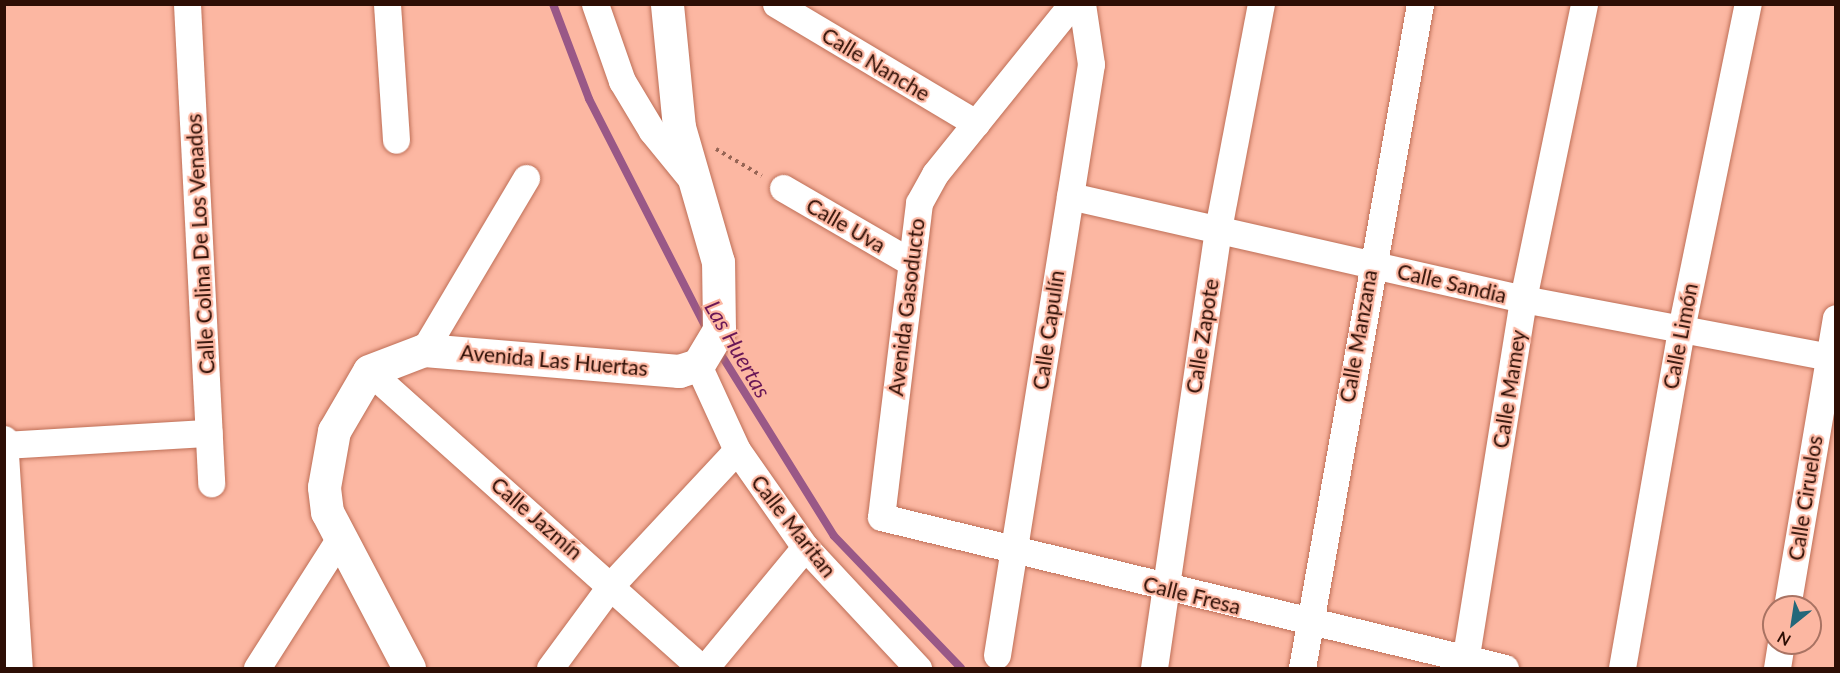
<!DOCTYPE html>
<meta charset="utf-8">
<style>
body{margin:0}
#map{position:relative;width:1840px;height:673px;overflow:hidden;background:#fcb7a2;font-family:Lato,sans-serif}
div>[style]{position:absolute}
.stream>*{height:8px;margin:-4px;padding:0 4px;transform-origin:4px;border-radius:4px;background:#995887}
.path>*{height:4px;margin-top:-2px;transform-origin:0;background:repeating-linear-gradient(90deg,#976555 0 3px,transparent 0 7.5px)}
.roads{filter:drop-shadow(0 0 2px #be6f57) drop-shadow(0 0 2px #be6f57)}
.minor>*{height:27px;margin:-13.5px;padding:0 13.5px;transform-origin:13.5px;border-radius:13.5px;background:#fff}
.tertiary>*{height:33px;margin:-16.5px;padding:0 16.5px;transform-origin:16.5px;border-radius:16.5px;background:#fff}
span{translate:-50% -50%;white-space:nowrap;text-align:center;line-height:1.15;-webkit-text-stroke:4.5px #fcb7a2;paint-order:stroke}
.street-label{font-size:21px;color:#2d0e05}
.water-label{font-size:22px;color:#691757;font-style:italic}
.frame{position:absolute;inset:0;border:6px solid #2d0e05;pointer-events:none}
.north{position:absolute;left:1762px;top:595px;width:60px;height:60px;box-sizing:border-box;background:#fcb7a2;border:2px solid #a97363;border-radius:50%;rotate:210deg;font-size:16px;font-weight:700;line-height:24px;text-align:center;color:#2d0e05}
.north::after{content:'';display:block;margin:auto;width:21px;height:27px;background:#24687a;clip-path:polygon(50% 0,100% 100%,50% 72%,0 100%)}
</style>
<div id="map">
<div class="stream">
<div style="left:553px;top:4px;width:102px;rotate:69.2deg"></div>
<div style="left:589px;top:99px;width:262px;rotate:62.9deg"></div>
<div style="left:717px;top:348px;width:221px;rotate:58.1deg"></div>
<div style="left:834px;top:536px;width:183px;rotate:46.1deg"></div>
</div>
<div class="path">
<div style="left:716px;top:149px;width:53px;rotate:30.4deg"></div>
</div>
<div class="roads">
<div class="minor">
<div style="left:187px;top:4px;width:480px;rotate:87.1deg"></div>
<div style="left:387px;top:4px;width:136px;rotate:86.2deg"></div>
<div style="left:595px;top:4px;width:82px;rotate:70.7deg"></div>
<div style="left:622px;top:81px;width:58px;rotate:59deg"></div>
<div style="left:652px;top:131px;width:63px;rotate:50.8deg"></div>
<div style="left:776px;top:4px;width:233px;rotate:30.8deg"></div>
<div style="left:1072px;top:4px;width:218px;rotate:128.9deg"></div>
<div style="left:935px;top:174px;width:33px;rotate:119deg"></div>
<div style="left:919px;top:203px;width:316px;rotate:96.9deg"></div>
<div style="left:881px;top:517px;width:642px;rotate:13.6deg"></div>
<div style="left:783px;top:188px;width:146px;rotate:30.1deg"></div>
<div style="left:1070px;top:196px;width:465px;rotate:12.8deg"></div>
<div style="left:1523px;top:299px;width:319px;rotate:10.7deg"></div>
<div style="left:424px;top:350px;width:200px;rotate:-59.3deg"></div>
<div style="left:698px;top:365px;width:94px;rotate:65.4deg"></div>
<div style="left:737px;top:450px;width:118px;rotate:55deg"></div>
<div style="left:805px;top:547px;width:166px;rotate:47deg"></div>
<div style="left:369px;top:371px;width:445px;rotate:41.8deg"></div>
<div style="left:4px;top:439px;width:229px;rotate:86.3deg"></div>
<div style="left:5px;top:445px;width:204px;rotate:-3.4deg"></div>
<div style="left:1787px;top:607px;width:293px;rotate:-80.4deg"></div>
<div style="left:997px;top:655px;width:598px;rotate:-80.96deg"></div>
<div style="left:1091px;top:64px;width:61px;rotate:-98.5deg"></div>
<div style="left:257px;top:668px;width:151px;rotate:-57.5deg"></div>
<div style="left:550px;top:668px;width:104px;rotate:-53.6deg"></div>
<div style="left:612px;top:584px;width:183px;rotate:-47deg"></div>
<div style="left:705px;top:668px;width:157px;rotate:-50.4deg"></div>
<div style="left:1154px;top:668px;width:444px;rotate:-81.7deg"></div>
<div style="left:1218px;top:229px;width:229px;rotate:-79.2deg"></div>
<div style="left:1302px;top:668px;width:674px;rotate:-79.92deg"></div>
<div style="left:1464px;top:668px;width:374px;rotate:-80.9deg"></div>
<div style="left:1523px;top:299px;width:301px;rotate:-78.3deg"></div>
<div style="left:1622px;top:668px;width:344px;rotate:-80.1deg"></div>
<div style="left:1681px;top:329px;width:332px;rotate:-78.4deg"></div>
<div style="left:1777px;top:668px;width:25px;rotate:-81deg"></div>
</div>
<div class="tertiary">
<div style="left:409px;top:668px;width:176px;rotate:-117.7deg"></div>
<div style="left:327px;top:512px;width:25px;rotate:-97deg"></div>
<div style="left:324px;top:487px;width:57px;rotate:-79.9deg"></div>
<div style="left:334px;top:431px;width:69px;rotate:-59.7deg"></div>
<div style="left:369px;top:371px;width:59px;rotate:-20.9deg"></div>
<div style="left:424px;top:350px;width:256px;rotate:4.7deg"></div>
<div style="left:679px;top:371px;width:20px;rotate:-18deg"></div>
<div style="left:698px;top:365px;width:41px;rotate:-59deg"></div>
<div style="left:719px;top:330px;width:68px;rotate:-90.8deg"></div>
<div style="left:718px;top:262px;width:141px;rotate:-106.1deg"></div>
<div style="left:679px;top:127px;width:124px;rotate:-95.6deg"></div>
</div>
</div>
<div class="street-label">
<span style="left:876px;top:64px;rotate:31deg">Calle Nanche</span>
<span style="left:846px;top:225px;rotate:30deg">Calle Uva</span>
<span style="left:200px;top:244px;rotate:-93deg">Calle Colina De Los Venados</span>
<span style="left:1452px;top:283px;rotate:13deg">Calle Sandia</span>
<span style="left:906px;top:307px;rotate:-83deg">Avenida Gasoducto</span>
<span style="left:1048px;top:330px;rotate:-82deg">Calle Capulín</span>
<span style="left:1202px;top:336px;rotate:-81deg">Calle Zapote</span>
<span style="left:1358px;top:336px;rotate:-80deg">Calle Manzana</span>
<span style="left:1680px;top:336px;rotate:-79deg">Calle Limón</span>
<span style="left:554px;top:360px;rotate:5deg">Avenida Las Huertas</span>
<span style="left:1509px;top:389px;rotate:-81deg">Calle Mamey</span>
<span style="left:1805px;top:498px;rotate:-81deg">Calle Ciruelos</span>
<span style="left:537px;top:518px;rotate:41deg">Calle Jazmín</span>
<span style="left:794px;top:526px;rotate:52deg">Calle Maritan</span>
<span style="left:1192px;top:595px;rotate:14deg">Calle Fresa</span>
</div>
<div class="water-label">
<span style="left:738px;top:349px;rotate:60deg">Las Huertas</span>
</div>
<div class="frame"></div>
<div class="north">N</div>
</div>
